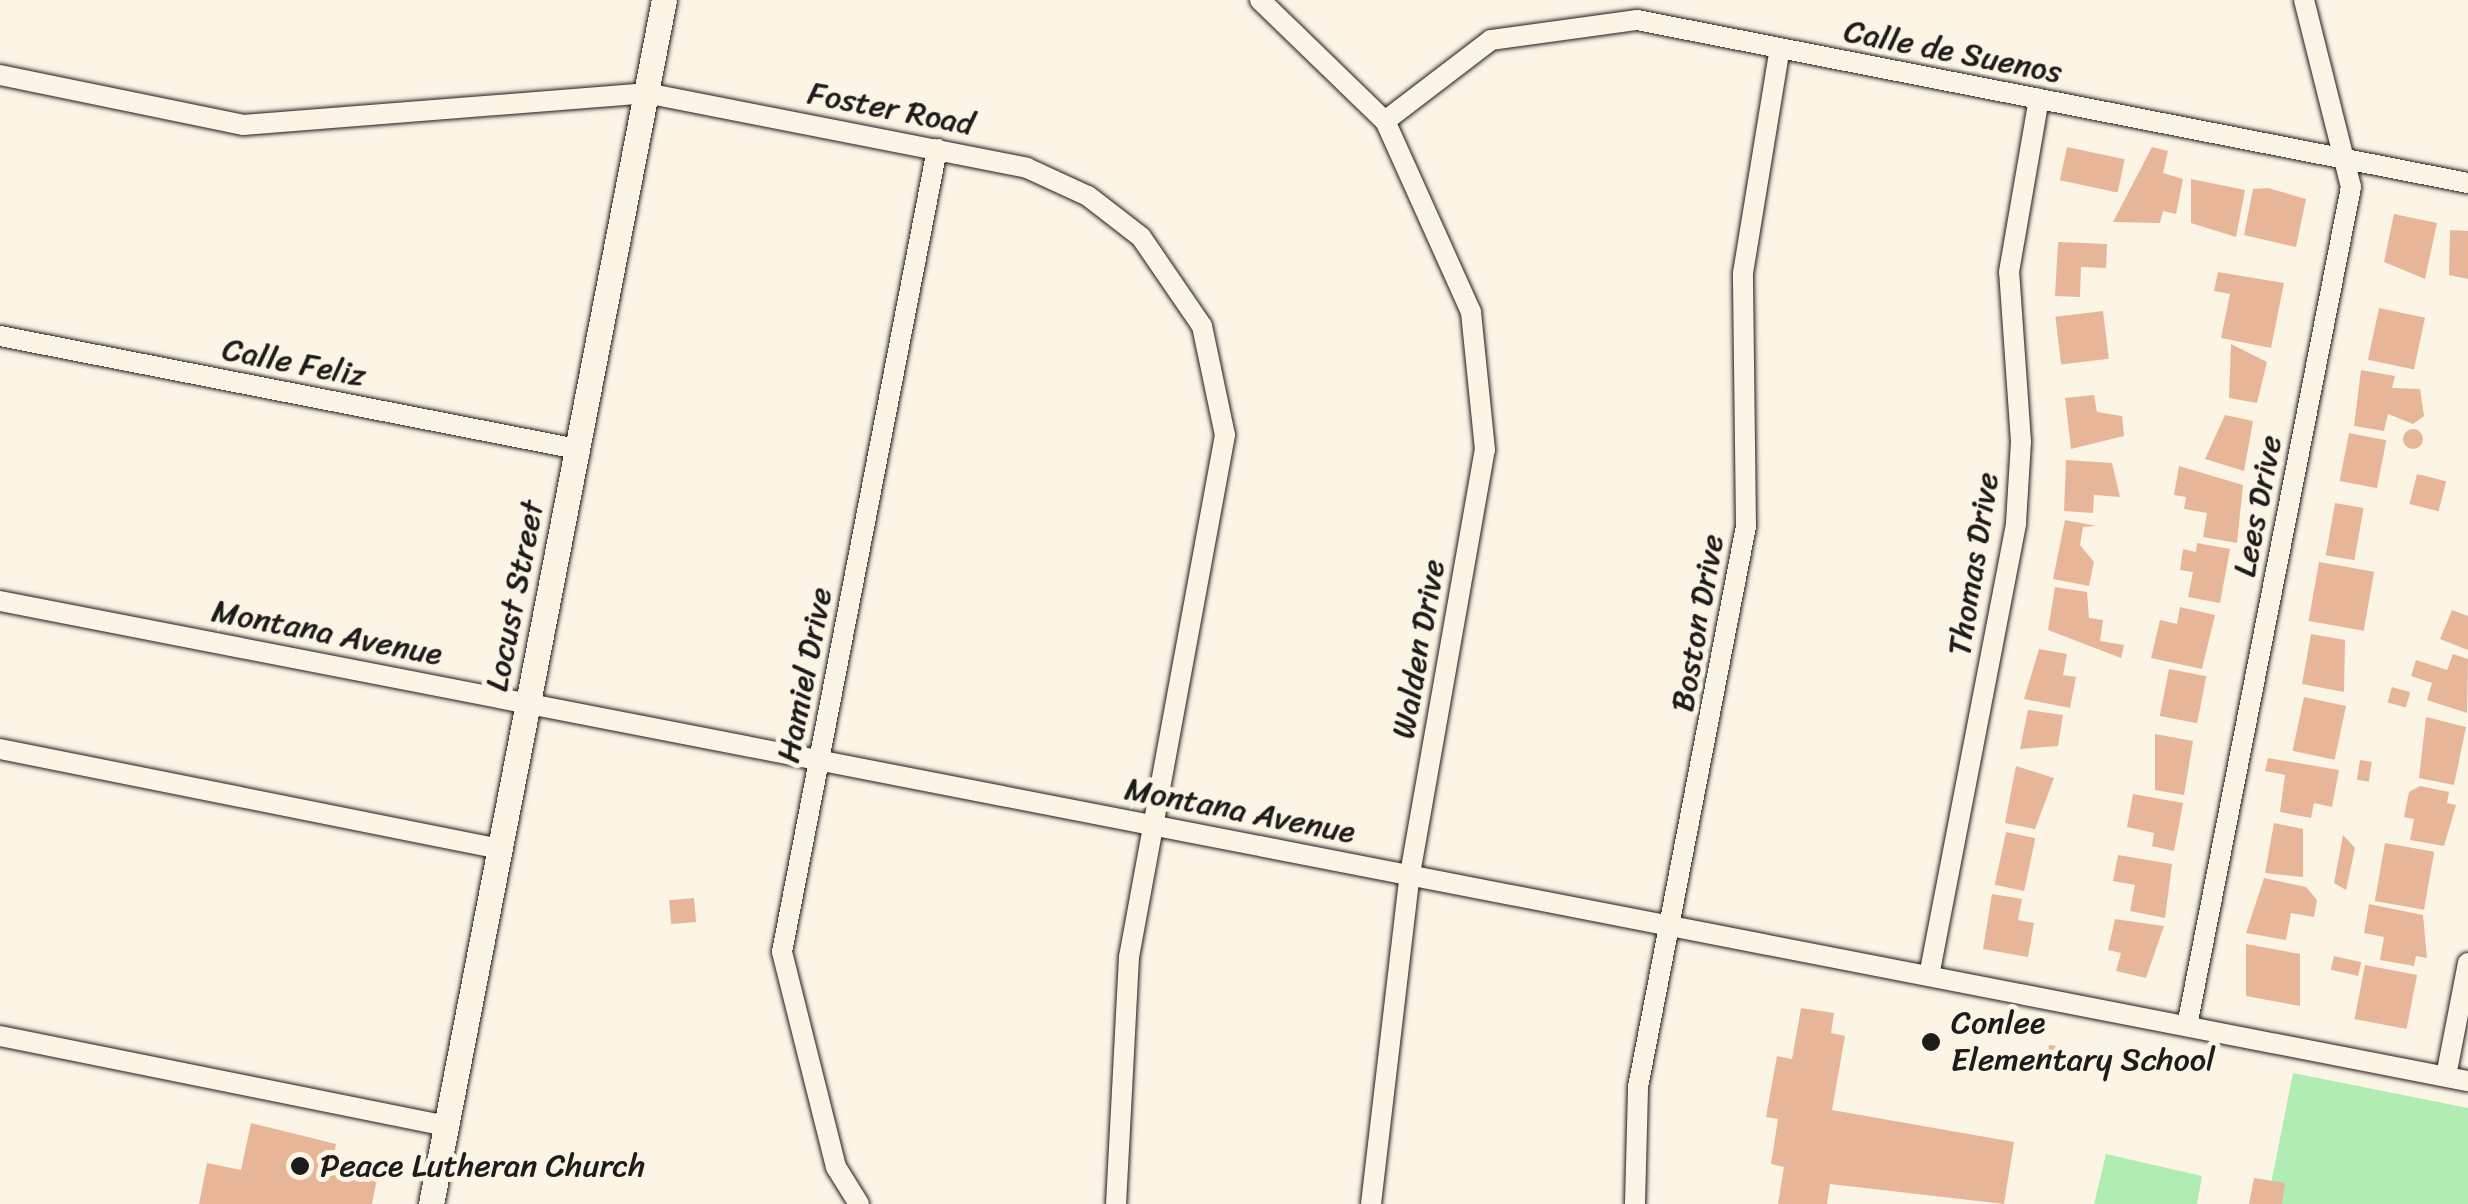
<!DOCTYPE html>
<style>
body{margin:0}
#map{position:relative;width:2468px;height:1204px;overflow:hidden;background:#fcf5e5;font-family:Sriracha,sans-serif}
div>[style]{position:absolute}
.green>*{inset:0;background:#b0edb3}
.building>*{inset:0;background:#e7b698;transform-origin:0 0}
.round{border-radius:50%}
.roads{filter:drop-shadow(0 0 2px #1c1c1c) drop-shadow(0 0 2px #1c1c1c)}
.minor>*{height:20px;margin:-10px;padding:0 10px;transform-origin:10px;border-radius:10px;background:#fcf5e5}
.tertiary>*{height:25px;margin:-12.5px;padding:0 12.5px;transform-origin:12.5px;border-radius:12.5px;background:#fcf5e5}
.dots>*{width:28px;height:28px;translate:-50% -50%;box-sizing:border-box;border:5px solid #fcf5e5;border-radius:50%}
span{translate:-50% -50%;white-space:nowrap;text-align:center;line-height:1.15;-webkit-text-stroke:10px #fcf5e5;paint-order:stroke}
.street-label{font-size:32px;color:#1c1c1c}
.poi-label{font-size:32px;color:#1c1c1c}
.left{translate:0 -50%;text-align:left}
</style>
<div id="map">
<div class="green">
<div style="clip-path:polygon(2293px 1073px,2468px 1108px,2468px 1204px,2267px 1204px)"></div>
<div style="clip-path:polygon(2106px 1154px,2202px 1176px,2197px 1204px,2094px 1204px)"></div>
</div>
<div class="building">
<div style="left:2067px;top:147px;width:59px;height:34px;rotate:12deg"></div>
<div style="clip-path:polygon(2152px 147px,2168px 151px,2163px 173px,2183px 179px,2176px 214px,2163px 211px,2160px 223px,2113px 222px)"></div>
<div style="clip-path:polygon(2191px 179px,2245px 190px,2236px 237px,2191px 223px)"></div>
<div style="clip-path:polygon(2268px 188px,2306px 199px,2296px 247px,2244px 235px,2253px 189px)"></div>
<div style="clip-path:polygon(2394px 214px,2437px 223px,2425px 279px,2384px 262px)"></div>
<div style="clip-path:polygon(2450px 230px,2468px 231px,2468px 279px,2449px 275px)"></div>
<div style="clip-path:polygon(2058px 242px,2107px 244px,2106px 268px,2081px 267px,2080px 297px,2055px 296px)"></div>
<div style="clip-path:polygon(2218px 272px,2284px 283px,2271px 348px,2221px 338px,2230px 294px,2214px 291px)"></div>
<div style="left:2379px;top:308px;width:47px;height:53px;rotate:12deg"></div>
<div style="left:2103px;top:311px;width:48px;height:48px;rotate:83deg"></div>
<div style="clip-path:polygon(2231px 344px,2267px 362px,2257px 403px,2229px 398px)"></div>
<div style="clip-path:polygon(2361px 370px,2395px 376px,2392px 388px,2420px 389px,2424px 416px,2413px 424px,2388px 414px,2384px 431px,2354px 426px)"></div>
<div style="clip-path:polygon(2094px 395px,2097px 412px,2122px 416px,2124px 436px,2071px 449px,2065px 398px)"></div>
<div style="clip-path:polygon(2225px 415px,2253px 421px,2244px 471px,2205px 459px)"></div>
<div class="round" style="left:2403px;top:429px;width:20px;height:20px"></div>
<div style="left:2349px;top:433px;width:38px;height:49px;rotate:11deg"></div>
<div style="clip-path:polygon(2066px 460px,2112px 463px,2120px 497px,2094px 495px,2093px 513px,2064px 511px)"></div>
<div style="clip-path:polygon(2179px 466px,2243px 485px,2237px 543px,2203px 537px,2207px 513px,2184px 509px,2186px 497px,2174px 495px)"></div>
<div style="left:2417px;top:474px;width:30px;height:31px;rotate:14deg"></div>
<div style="left:2335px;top:503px;width:29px;height:53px;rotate:10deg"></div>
<div style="clip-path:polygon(2065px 520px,2097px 526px,2083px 527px,2080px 545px,2094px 562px,2089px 586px,2053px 579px)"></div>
<div style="clip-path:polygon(2197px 543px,2230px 549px,2220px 603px,2188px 597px,2193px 572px,2180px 570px,2183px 549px,2196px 552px)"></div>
<div style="left:2319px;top:562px;width:56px;height:60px;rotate:10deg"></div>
<div style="clip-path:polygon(2055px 587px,2087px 592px,2089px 618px,2103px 620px,2100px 641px,2124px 645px,2121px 658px,2048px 630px)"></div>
<div style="clip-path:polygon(2180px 607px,2215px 615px,2202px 669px,2151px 658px,2160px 620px,2177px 624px)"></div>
<div style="clip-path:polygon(2452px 610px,2468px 616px,2468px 650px,2440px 639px)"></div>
<div style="clip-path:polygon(2311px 634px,2345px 640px,2344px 692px,2302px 684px)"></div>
<div style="clip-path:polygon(2039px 649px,2067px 654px,2063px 675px,2076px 677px,2070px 708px,2024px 699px)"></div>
<div style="clip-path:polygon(2453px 654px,2468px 659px,2467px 713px,2427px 700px,2432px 683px,2411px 676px,2416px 660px,2447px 670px)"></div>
<div style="left:2169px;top:669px;width:38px;height:48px;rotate:11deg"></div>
<div style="left:2392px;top:687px;width:19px;height:16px;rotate:16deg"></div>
<div style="left:2304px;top:697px;width:43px;height:55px;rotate:12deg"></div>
<div style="clip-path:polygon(2028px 710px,2063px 715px,2058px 746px,2020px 749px)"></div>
<div style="clip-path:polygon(2426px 717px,2466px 727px,2454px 785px,2419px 778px)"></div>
<div style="clip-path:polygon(2155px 734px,2193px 741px,2184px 795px,2155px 790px)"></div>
<div style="clip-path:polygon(2268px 758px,2339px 770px,2332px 807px,2314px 803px,2311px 818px,2280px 812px,2285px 775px,2265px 771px)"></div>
<div style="left:2360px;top:760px;width:12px;height:20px;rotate:9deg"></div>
<div style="clip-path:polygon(2016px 766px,2054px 778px,2035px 829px,2005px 823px)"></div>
<div style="clip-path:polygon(2420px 786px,2449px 792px,2447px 803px,2456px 805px,2444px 846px,2410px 840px,2414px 819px,2404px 817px,2409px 792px)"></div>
<div style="clip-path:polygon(2133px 794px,2183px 803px,2174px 851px,2152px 846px,2154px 833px,2127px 827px)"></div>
<div style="clip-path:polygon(2274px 823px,2303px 829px,2303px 877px,2265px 873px)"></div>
<div style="left:2006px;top:832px;width:30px;height:54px;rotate:12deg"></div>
<div style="clip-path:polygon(2343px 835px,2355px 848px,2346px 890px,2334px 883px)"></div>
<div style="left:2385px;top:843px;width:50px;height:59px;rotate:10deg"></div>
<div style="clip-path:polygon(2118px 855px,2172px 864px,2165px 918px,2130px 911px,2135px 885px,2113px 881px)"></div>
<div style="clip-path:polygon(2264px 878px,2306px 887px,2317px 900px,2314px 917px,2291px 913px,2286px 940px,2246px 933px)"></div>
<div style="clip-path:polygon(1992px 894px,2022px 899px,2018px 920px,2034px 923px,2028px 957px,1983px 949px)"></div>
<div style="left:694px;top:898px;width:24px;height:25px;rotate:85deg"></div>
<div style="clip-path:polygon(2369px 904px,2423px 915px,2427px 958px,2416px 956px,2414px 966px,2380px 960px,2384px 937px,2364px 933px)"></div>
<div style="clip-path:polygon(2115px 919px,2164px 926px,2146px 978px,2116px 971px,2121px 953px,2108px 950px)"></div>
<div style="clip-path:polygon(2246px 944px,2300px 954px,2300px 1006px,2246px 996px)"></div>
<div style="left:2334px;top:956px;width:28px;height:14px;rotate:13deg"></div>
<div style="left:2365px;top:965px;width:53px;height:55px;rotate:11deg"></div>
<div style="clip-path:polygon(1801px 1008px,1834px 1013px,1831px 1033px,1845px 1036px,1832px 1110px,2014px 1142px,2004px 1204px,1830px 1184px,1827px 1204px,1778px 1204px,1784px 1167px,1771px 1164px,1778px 1119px,1766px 1117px,1777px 1056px,1792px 1059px)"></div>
<div style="left:2049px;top:1045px;width:13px;height:22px;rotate:9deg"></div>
<div style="clip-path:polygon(251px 1123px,336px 1144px,334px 1156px,359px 1161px,362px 1176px,377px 1179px,372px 1204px,199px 1204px,207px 1163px,241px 1170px)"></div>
<div style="clip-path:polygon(2254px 1178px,2285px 1183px,2282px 1204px,2249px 1204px)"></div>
</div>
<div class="roads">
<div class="minor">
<div style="left:1260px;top:0;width:174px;rotate:44.1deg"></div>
<div style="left:1385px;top:121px;width:133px;rotate:-37.4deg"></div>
<div style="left:1491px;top:40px;width:147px;rotate:-7.8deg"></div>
<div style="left:1637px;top:20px;width:847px;rotate:11.1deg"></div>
<div style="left:0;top:75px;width:248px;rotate:11.6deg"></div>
<div style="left:243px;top:125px;width:404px;rotate:-4.5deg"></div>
<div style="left:646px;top:93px;width:388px;rotate:11.1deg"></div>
<div style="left:1027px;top:168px;width:67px;rotate:24.7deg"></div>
<div style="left:1088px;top:196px;width:67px;rotate:37.7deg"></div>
<div style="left:1141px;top:237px;width:108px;rotate:55.6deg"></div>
<div style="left:1202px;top:326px;width:111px;rotate:78.1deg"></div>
<div style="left:1225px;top:435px;width:531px;rotate:100.42deg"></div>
<div style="left:1129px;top:957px;width:247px;rotate:93deg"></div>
<div style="left:0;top:336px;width:588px;rotate:11.08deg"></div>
<div style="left:0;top:601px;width:2514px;rotate:11.01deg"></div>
<div style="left:0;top:749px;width:505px;rotate:11.31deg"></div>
<div style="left:1929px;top:976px;width:461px;rotate:-79.1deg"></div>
<div style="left:2016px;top:523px;width:81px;rotate:-86.5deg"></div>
<div style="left:2021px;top:442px;width:170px;rotate:-94deg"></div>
<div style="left:2009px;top:272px;width:176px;rotate:-80.2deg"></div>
<div style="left:2187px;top:1026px;width:855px;rotate:-78.94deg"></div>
<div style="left:2351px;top:187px;width:193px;rotate:-104.1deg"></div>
<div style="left:0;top:1036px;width:450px;rotate:11.4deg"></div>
<div style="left:2446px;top:1076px;width:115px;rotate:-79deg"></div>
<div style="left:859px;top:1204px;width:44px;rotate:-121.9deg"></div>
<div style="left:836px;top:1167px;width:222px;rotate:-104.1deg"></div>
<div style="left:782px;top:952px;width:818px;rotate:-79.07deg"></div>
<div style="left:1371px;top:1204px;width:332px;rotate:-83.3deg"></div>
<div style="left:1410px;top:874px;width:431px;rotate:-80deg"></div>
<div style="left:1485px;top:450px;width:139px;rotate:-95.8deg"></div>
<div style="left:1471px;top:312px;width:209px;rotate:-114.2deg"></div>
<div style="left:1635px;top:1204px;width:117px;rotate:-88.5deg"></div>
<div style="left:1638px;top:1087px;width:571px;rotate:-79.1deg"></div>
<div style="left:1746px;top:526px;width:253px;rotate:-90.7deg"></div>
<div style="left:1743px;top:273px;width:228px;rotate:-80.7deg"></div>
</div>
<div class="tertiary">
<div style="left:431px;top:1204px;width:1226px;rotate:-79.05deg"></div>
</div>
</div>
<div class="dots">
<div style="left:1931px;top:1042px;background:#1c1c1c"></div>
<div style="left:300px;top:1166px;background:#1c1c1c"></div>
</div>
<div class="street-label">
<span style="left:1953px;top:52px;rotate:11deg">Calle de Suenos</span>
<span style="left:891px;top:109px;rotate:11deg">Foster Road</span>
<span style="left:294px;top:363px;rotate:11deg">Calle Feliz</span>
<span style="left:2258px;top:506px;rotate:-79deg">Lees Drive</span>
<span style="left:1974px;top:564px;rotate:-81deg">Thomas Drive</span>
<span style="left:515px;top:596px;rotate:-79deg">Locust Street</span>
<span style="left:1698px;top:623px;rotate:-80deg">Boston Drive</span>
<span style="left:327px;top:633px;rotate:11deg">Montana Avenue</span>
<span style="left:1419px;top:649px;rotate:-80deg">Walden Drive</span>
<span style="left:805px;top:675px;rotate:-79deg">Hamiel Drive</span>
<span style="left:1240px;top:811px;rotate:11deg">Montana Avenue</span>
</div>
<div class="poi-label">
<span class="left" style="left:1951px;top:1042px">Conlee<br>Elementary School</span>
<span class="left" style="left:320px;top:1166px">Peace Lutheran Church</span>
</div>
</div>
